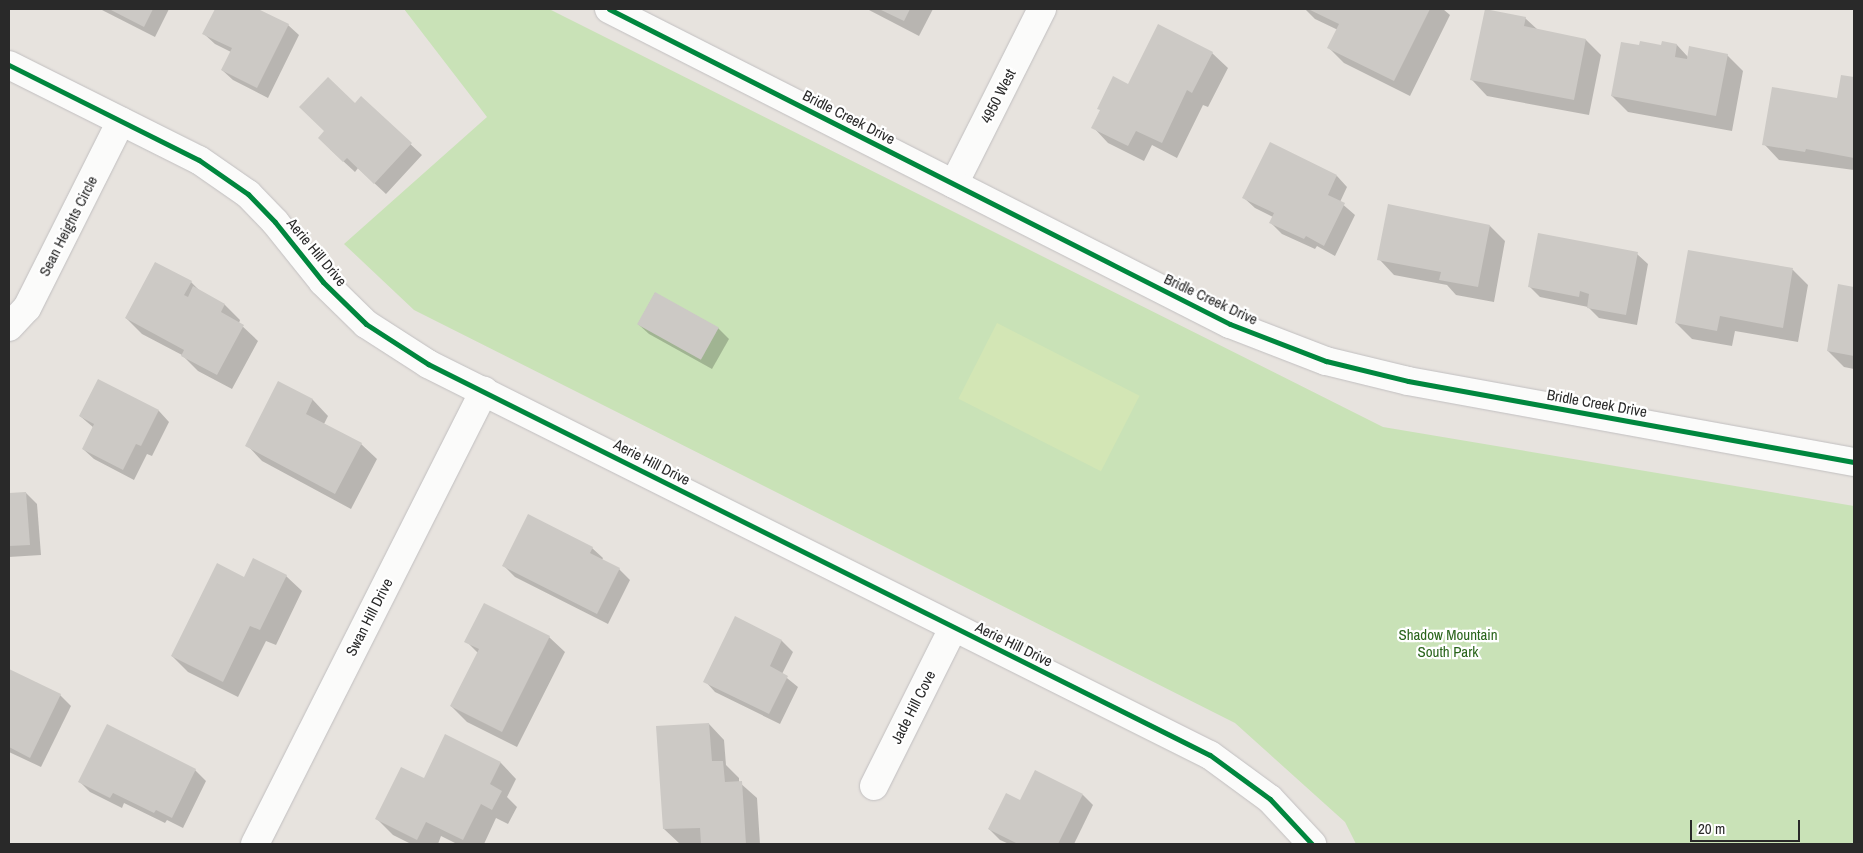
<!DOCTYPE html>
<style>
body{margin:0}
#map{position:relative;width:1863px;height:853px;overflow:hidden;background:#e7e3de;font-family:"Archivo Narrow",sans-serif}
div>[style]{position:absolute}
.green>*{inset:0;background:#c9e2b7}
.pitch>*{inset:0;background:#d3e6b5;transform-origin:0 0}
.shadow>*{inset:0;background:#0003}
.building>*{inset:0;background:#ccc9c5;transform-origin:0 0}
.roads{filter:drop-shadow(0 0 1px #c1bfc0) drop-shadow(0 0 1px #c1bfc0)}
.minor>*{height:28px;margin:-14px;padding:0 14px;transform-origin:14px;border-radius:14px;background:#fbfbfa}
.tertiary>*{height:28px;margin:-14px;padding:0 14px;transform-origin:14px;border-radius:14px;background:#fbfbfa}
.cycleway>*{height:5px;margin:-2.5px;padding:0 2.5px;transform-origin:2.5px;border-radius:2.5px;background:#00873e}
span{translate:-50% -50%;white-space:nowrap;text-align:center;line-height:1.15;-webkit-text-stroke:4.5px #fff;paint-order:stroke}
.street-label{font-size:15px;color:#292929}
.park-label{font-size:15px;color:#29641b}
.frame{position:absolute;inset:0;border:10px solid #292929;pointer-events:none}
.scale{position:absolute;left:1690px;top:820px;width:110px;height:22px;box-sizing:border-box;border:2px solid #292929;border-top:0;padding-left:6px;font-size:15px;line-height:18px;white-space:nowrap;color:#292929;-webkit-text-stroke:4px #fff;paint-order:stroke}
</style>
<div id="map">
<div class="green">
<div style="clip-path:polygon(404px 9px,549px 9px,1383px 427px,1854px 506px,1854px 844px,1356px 844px,1345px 822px,1235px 723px,414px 310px,344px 244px,487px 117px)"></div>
</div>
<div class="pitch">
<div style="left:997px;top:323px;width:160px;height:85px;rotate:27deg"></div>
</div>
<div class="shadow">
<div style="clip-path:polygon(100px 9px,169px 9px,155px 37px)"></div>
<div style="clip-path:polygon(216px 9px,256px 9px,288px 25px,299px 35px,268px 98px,233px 80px,222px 70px,231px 52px,215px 44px,204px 34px)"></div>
<div style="clip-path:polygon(867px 9px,933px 9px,919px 36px)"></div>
<div style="clip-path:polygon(1305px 9px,1443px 9px,1450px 15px,1410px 96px,1344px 63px,1329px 48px,1338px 30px,1315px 19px)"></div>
<div style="clip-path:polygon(1525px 18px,1538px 30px,1586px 40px,1601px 55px,1589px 115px,1487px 96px,1472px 80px)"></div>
<div style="clip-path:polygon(1677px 45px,1688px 57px,1727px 55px,1743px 71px,1732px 131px,1628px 112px,1612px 96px,1640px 47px)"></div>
<div style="clip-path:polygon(1212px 53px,1228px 68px,1208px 107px,1203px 105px,1177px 158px,1152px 145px,1144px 161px,1108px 143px,1093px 127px)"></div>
<div style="clip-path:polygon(1842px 76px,1854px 79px,1854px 170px,1779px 160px,1764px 144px,1838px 100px)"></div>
<div style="clip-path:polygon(361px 98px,422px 155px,386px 194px,358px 168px,355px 172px,330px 149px,355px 104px)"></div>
<div style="clip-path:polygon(1337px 176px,1347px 187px,1340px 202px,1355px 215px,1335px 256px,1317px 246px,1315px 249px,1282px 234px,1271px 223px,1273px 217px,1255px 208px,1244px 198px)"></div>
<div style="clip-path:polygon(1490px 226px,1505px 241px,1494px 302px,1456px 295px,1447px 285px,1394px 275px,1379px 259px)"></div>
<div style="clip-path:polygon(1689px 251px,1793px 270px,1808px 285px,1798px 342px,1735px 331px,1732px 346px,1692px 339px,1676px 323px)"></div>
<div style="clip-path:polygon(1637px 254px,1648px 264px,1637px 325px,1599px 318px,1588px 307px,1540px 297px,1529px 286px)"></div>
<div style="clip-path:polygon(191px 282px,201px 292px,225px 305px,240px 320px,239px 323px,258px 341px,232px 389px,198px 371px,182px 355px,142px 334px,126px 318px)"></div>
<div style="clip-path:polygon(1839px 285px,1854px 288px,1854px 369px,1844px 367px,1828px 351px)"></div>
<div style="clip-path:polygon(655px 293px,718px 328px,729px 339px,712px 369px,649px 334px,638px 324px)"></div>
<div style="clip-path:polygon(98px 381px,159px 411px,169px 422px,152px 456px,147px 454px,134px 480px,94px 459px,83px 449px,94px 428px,80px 416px)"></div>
<div style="clip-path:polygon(279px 383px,313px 400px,328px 416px,324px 424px,361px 444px,377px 459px,351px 509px,262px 461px,247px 445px)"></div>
<div style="clip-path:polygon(26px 493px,37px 504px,41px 555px,9px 557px,9px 494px)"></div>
<div style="clip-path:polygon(592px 548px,603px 558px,602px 560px,619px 569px,630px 580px,608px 624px,515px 577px,504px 566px)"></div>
<div style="clip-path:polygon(286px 576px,302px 591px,276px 645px,266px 641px,238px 697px,188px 672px,172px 656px,245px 579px)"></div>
<div style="clip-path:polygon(736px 618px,782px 641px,793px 652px,782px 674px,798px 687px,780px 724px,715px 692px,705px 681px)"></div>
<div style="clip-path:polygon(549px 637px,565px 652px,517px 747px,467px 722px,451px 706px,478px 653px,466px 641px)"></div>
<div style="clip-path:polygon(9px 670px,60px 695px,71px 706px,41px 767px,9px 752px)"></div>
<div style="clip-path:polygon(709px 724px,724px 740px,726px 765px,739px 778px,739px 782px,757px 798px,760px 844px,680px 844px,664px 829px)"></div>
<div style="clip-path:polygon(446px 736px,501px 763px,516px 779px,507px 797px,517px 807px,508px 824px,496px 818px,484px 844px,457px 844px,441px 836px,438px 844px,411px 844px,393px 835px,377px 819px,424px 780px)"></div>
<div style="clip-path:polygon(195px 770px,206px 781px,183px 828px,167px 820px,165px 823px,124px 803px,122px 808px,90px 792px,79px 781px)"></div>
<div style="clip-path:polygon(1083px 795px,1093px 805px,1074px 844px,1009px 844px,1000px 840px,989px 829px,1020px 802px)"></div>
</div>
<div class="building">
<div style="clip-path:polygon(109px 9px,153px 9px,144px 27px)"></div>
<div style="clip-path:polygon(215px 9px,258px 9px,289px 24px,257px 88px,221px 70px,232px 48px,202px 34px)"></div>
<div style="clip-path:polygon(879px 9px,910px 9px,904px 21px)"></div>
<div style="clip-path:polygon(1308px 9px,1430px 9px,1394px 81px,1327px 48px,1339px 24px)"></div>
<div style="clip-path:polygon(1485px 9px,1526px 17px,1524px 26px,1586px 39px,1574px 100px,1470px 80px)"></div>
<div style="clip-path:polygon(1158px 24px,1213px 52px,1192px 93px,1187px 90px,1162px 143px,1136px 131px,1128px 146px,1091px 128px,1100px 110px,1097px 109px,1113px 76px,1128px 84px)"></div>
<div style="clip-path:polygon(1640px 41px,1661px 45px,1662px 41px,1677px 44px,1675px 57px,1687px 59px,1689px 46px,1728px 54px,1716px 116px,1611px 96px,1621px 42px,1639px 45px)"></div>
<div style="clip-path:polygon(1841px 75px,1854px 77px,1854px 158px,1806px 149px,1805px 152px,1762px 145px,1772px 87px,1837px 98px)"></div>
<div style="clip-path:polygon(328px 77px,355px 103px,361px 96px,412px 143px,374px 184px,347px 158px,343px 162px,318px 138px,324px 131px,299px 107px)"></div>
<div style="clip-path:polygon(1270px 142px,1337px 175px,1328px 195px,1345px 203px,1324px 246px,1306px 236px,1304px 239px,1269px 223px,1274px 213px,1242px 198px)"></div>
<div style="clip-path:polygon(1388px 204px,1490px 225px,1478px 287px,1439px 280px,1441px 272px,1377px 260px)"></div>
<div style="clip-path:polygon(1538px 233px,1638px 252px,1626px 315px,1587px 308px,1589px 294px,1580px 291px,1579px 297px,1528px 287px)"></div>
<div style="clip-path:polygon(1688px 250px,1793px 268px,1783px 328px,1720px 316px,1717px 331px,1675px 323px)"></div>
<div style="clip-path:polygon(155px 262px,192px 281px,184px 295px,188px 297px,193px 286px,225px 304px,221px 312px,244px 325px,217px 375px,181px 356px,184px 350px,125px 318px)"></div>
<div style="clip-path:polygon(1838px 284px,1854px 287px,1854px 356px,1827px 351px)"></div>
<div style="left:655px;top:292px;width:73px;height:37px;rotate:29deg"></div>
<div style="clip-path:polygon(98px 379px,159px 410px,141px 446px,136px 444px,123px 470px,82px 449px,94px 424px,79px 416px)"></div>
<div style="clip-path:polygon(278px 381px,313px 399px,306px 414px,362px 443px,335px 494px,245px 446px)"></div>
<div style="clip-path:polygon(26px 492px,30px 545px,9px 546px,9px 493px)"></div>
<div style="clip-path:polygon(528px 514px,593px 547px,590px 553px,620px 568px,597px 614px,502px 566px)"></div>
<div style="clip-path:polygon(253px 558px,287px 575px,260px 630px,250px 626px,223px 682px,171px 656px,217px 563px,244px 577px)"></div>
<div style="clip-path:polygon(484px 603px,550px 636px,502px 732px,450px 706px,479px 649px,464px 642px)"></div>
<div style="clip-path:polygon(735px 616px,782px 640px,770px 666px,788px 676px,769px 714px,703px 682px)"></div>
<div style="clip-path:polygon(9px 669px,61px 694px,30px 758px,9px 747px)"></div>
<div style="clip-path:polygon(709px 723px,712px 761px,723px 761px,725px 782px,742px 781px,746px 844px,701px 844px,700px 828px,663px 829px,656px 726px)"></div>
<div style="clip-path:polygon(107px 724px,196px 769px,172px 818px,156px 810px,154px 813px,113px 793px,110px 798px,78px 782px)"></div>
<div style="clip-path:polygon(445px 734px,501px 762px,490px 784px,502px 791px,492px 810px,481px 804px,463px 840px,426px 822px,417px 840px,375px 819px,401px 767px,424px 778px)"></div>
<div style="clip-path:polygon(1035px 770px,1083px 794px,1058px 844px,1018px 844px,988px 829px,1006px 793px,1020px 800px)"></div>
</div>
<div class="roads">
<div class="minor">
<div style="left:9px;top:65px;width:212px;rotate:26.6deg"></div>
<div style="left:199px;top:160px;width:60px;rotate:34.8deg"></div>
<div style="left:248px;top:194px;width:39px;rotate:46deg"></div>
<div style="left:275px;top:222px;width:77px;rotate:51.3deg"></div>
<div style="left:323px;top:282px;width:60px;rotate:44.3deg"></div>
<div style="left:366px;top:324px;width:74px;rotate:32.8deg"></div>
<div style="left:428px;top:364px;width:874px;rotate:26.57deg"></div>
<div style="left:1210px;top:755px;width:74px;rotate:36.3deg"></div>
<div style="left:1270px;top:799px;width:62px;rotate:47deg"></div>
<div style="left:954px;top:184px;width:196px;rotate:-63.3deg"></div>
<div style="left:9px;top:327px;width:26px;rotate:-47deg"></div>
<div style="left:27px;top:308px;width:209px;rotate:-63.3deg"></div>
<div style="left:874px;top:786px;width:177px;rotate:-63.4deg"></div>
<div style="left:255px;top:844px;width:508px;rotate:-63.18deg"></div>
</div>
<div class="tertiary">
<div style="left:609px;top:9px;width:696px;rotate:26.9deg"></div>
<div style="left:1230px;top:324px;width:103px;rotate:21.1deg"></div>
<div style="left:1326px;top:361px;width:84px;rotate:13.7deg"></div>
<div style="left:1408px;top:381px;width:453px;rotate:10.3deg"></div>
</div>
</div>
<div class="cycleway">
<div style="left:609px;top:9px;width:696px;rotate:26.9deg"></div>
<div style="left:1230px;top:324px;width:103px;rotate:21.1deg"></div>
<div style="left:1326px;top:361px;width:84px;rotate:13.7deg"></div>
<div style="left:1408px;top:381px;width:453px;rotate:10.3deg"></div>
<div style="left:9px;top:65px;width:212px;rotate:26.6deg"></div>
<div style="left:199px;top:160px;width:60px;rotate:34.8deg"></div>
<div style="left:248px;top:194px;width:39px;rotate:46deg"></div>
<div style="left:275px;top:222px;width:77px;rotate:51.3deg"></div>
<div style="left:323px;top:282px;width:60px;rotate:44.3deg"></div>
<div style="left:366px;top:324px;width:74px;rotate:32.8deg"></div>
<div style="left:428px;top:364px;width:874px;rotate:26.57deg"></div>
<div style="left:1210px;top:755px;width:74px;rotate:36.3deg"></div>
<div style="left:1270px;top:799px;width:62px;rotate:47deg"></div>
</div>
<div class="street-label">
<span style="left:998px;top:96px;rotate:-63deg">4950 West</span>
<span style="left:849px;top:117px;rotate:27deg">Bridle Creek Drive</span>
<span style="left:68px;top:226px;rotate:-63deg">Sean Heights Circle</span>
<span style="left:317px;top:252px;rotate:50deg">Aerie Hill Drive</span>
<span style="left:1211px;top:299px;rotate:25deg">Bridle Creek Drive</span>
<span style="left:1597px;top:403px;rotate:10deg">Bridle Creek Drive</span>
<span style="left:652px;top:462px;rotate:27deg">Aerie Hill Drive</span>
<span style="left:369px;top:617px;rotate:-63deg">Swan Hill Drive</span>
<span style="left:1014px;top:644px;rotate:26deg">Aerie Hill Drive</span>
<span style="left:913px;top:707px;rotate:-63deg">Jade Hill Cove</span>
</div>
<div class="park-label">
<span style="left:1448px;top:643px">Shadow Mountain<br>South Park</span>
</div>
<div class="frame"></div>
<div class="scale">20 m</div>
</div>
